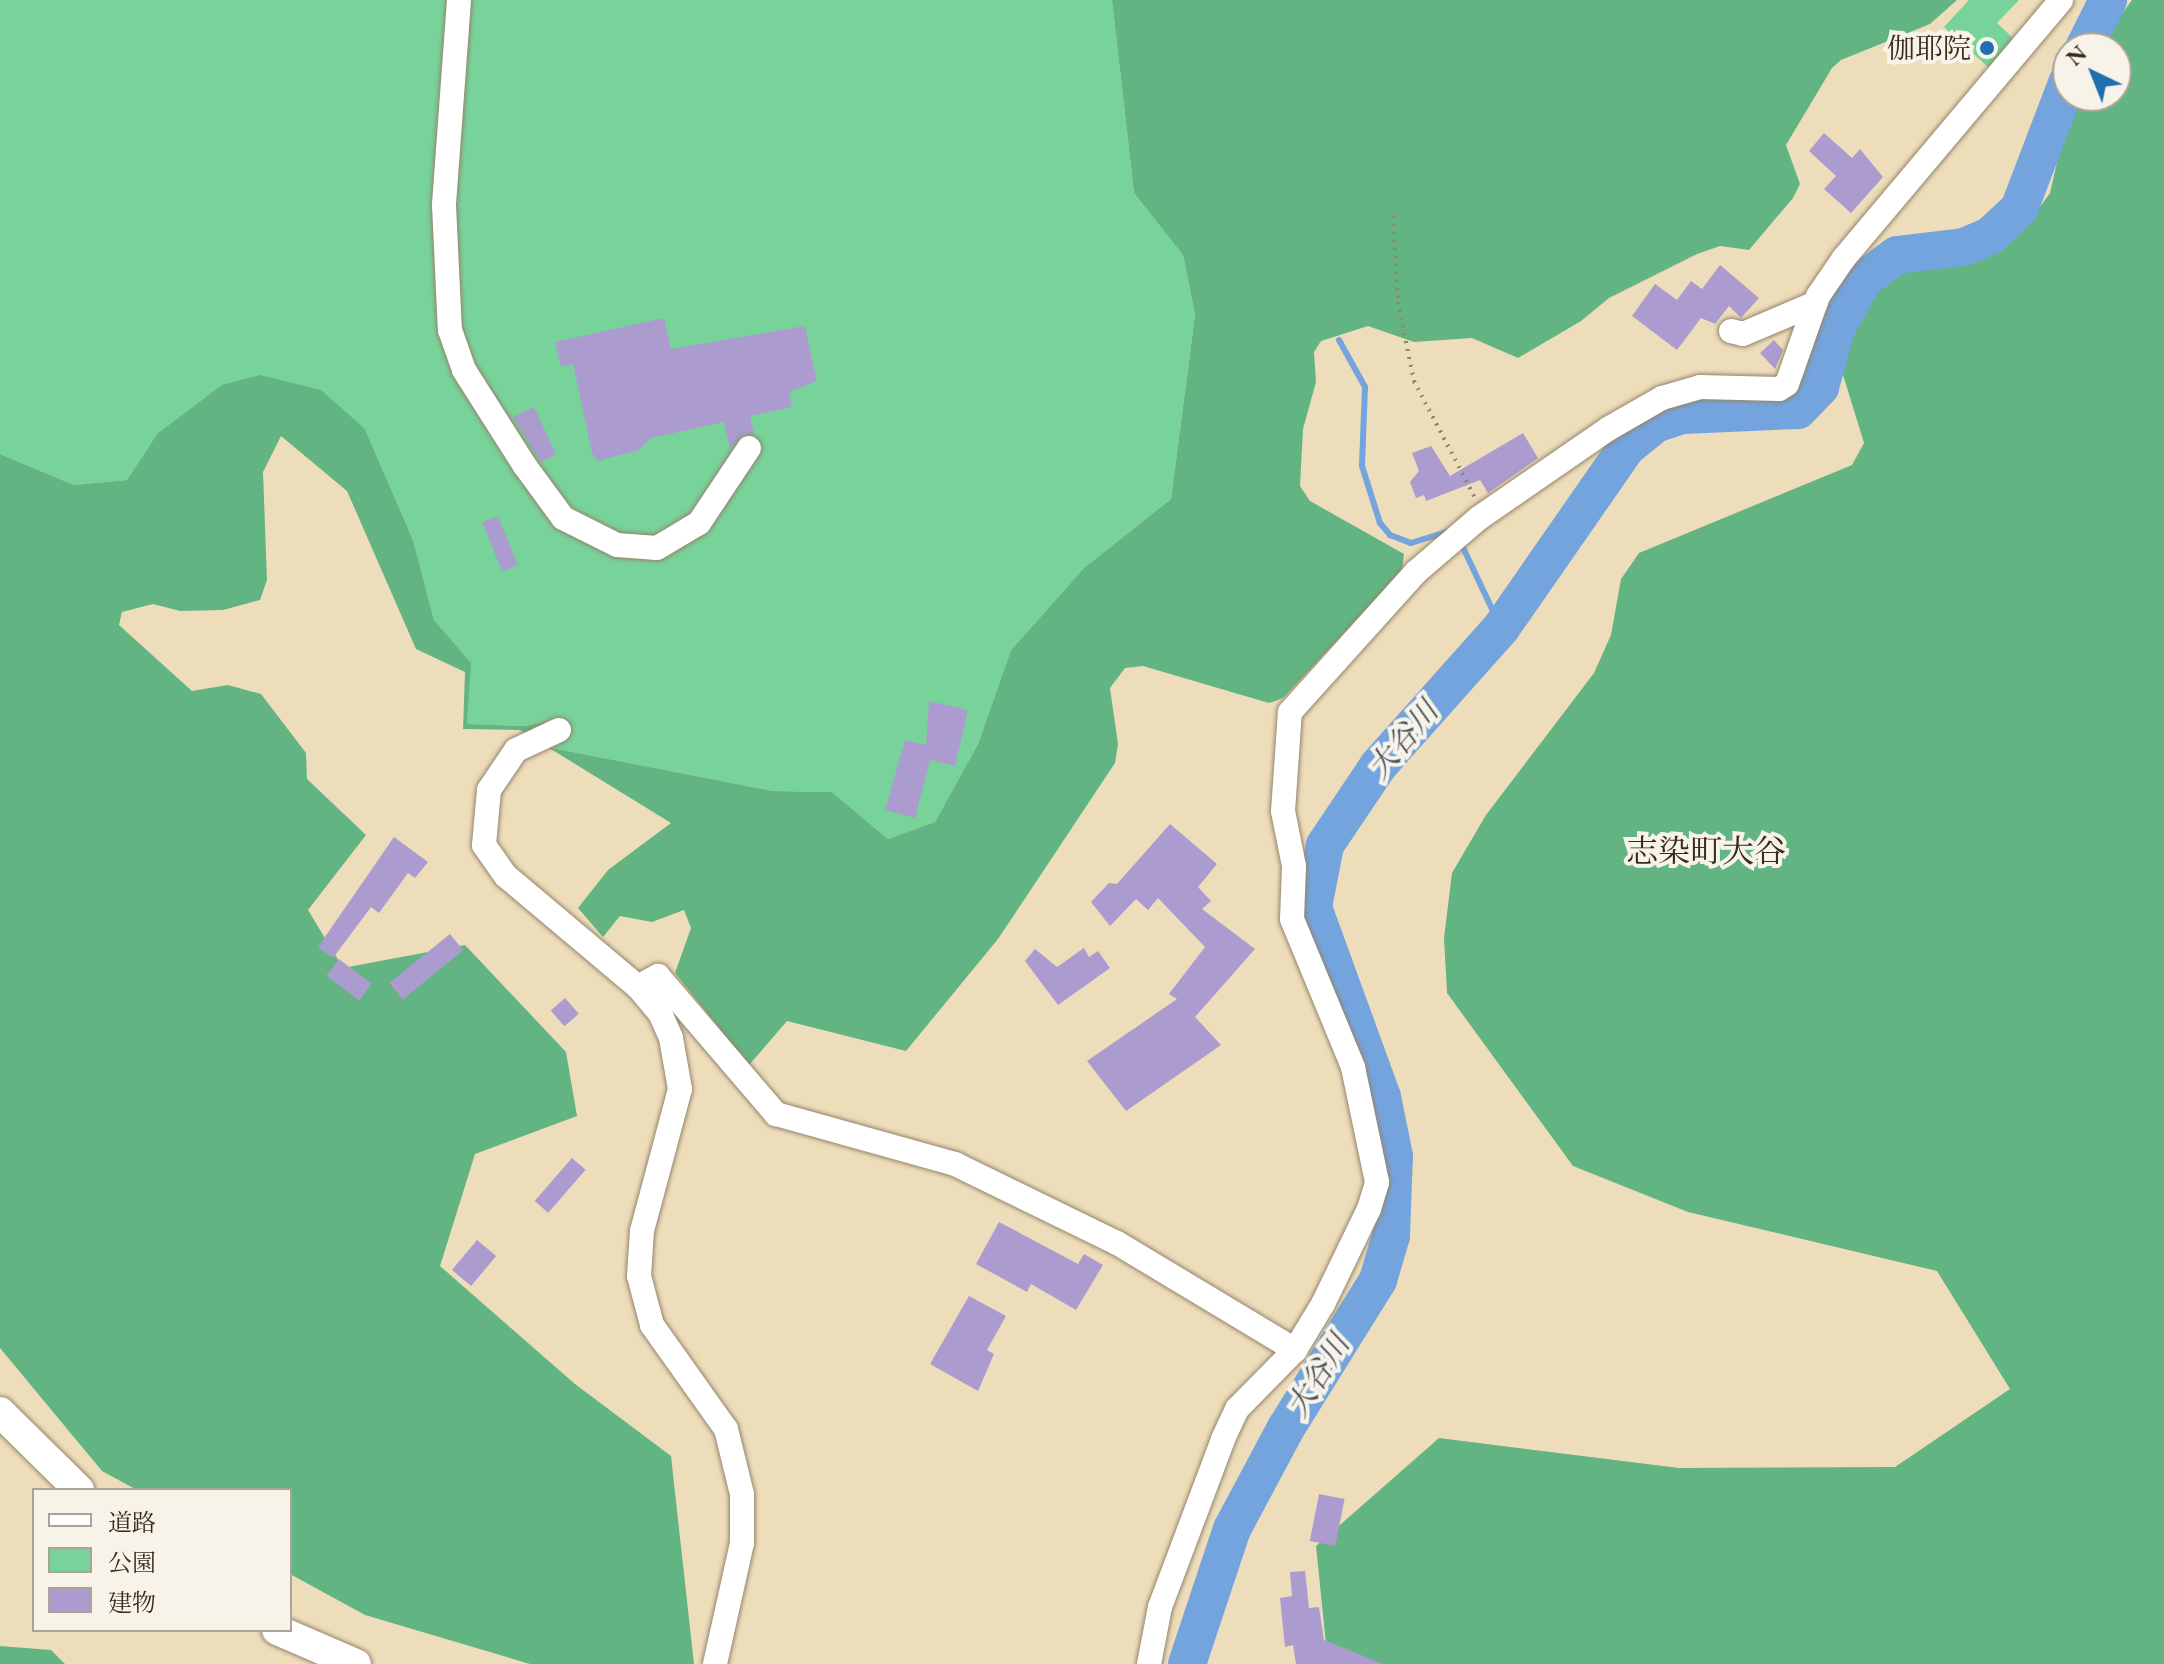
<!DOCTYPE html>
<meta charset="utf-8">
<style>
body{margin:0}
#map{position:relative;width:2164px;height:1664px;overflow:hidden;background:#eeddba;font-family:"EB Garamond","Noto Serif JP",serif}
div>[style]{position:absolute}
.green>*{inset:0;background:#78d39a}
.forest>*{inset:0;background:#62b582}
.stream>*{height:6px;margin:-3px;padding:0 3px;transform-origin:3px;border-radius:3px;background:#74a4de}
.river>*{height:38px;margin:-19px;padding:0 19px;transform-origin:19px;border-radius:19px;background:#74a4de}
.building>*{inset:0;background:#ac9bcf;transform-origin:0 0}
.path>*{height:4px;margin-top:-2px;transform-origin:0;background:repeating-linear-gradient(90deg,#94846c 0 2px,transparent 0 8px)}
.roads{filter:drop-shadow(0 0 2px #94846c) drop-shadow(0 0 2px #94846c)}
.minor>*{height:24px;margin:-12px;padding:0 12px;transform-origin:12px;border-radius:12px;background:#fff}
.major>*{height:30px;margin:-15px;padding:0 15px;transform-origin:15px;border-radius:15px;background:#fff}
.dots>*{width:22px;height:22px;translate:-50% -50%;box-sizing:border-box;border:4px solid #f7f3e8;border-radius:50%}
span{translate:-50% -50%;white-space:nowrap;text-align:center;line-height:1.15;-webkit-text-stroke:8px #f7f3e8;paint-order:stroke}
.poi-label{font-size:28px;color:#3b2a1e}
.right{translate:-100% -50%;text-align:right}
.water-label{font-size:30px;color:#4f5561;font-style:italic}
.quarter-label{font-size:32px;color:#3b2a1e}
.legend{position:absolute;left:32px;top:1488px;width:260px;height:144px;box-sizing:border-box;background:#f7f3e8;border:2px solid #aca397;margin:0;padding:10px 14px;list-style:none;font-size:24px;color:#3b2a1e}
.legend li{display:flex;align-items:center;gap:16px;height:40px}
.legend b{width:40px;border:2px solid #aca397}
.north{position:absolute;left:2052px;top:32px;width:80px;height:80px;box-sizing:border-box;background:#f7f3e8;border:2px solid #aca397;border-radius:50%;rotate:317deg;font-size:22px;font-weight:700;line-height:32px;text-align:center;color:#3b2a1e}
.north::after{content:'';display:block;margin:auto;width:28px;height:36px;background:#1f6fb2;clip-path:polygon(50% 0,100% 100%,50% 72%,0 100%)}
</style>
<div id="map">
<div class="green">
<div style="clip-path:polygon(0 0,1112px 0,1134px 193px,1183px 255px,1195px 315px,1171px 499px,1084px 568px,1011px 650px,978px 744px,935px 822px,888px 839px,832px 792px,773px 791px,552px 748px,552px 720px,525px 726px,467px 724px,470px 663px,434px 620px,413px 540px,365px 429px,157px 434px,127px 480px,74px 485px,0 454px)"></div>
<div style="clip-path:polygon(1969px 0,2019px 0,1997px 23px,2015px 40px,1989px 68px,1944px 27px)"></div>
</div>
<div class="forest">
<div style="clip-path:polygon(1112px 0,1957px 0,1930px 24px,1841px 60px,1832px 68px,1786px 145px,1800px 184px,1793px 198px,1749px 250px,1720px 246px,1697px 254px,1609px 298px,1581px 321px,1518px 358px,1472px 338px,1414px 342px,1368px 326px,1321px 341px,1314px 352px,1316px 382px,1303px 429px,1300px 486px,1310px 501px,1404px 554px,1402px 571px,1283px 698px,1269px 703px,1143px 666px,1125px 668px,1110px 688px,1118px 744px,1115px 763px,998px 939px,906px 1051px,787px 1021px,749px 1065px,675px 973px,691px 928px,684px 910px,652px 922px,620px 916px,603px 937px,578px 908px,608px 870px,671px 823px,520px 730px,463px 729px,465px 672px,416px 649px,347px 491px,281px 436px,263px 472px,267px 580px,260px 600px,223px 610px,180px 611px,153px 604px,122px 612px,119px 625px,192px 691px,228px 685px,261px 694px,306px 753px,307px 779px,366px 835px,308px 910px,343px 968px,465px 945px,566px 1052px,577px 1116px,475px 1154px,440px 1266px,575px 1384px,671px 1456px,694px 1664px,530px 1664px,365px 1615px,290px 1574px,290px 1490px,137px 1490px,102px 1471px,0 1348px,0 454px,74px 485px,127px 480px,157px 434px,222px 385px,260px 375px,321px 390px,365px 429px,413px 540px,434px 620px,471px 663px,467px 724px,525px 726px,553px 720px,552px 748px,773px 791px,832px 792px,888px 839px,935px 822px,978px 744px,1011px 650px,1084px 568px,1171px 499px,1195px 315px,1183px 255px,1134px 193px)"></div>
<div style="clip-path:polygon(2132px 0,2164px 0,2164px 1664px,1328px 1664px,1316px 1546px,1439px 1438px,1679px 1468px,1895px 1467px,2010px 1389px,1937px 1271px,1688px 1212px,1573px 1166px,1447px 993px,1444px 938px,1452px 873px,1486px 815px,1594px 673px,1611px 635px,1621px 579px,1639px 553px,1852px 465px,1864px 443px,1840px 365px,1854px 312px,1868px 288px,1900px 267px,1918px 261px,1969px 260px,2001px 248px,2022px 232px,2050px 193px,2072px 96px,2116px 96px,2116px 48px,2097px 48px)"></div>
<div style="clip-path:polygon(0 1646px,51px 1650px,65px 1664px,0 1664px)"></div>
</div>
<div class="stream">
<div style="left:1339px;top:340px;width:54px;rotate:61deg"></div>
<div style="left:1365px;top:387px;width:79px;rotate:92.2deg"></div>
<div style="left:1362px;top:466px;width:60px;rotate:72.5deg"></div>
<div style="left:1380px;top:523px;width:16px;rotate:50deg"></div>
<div style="left:1390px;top:535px;width:22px;rotate:21deg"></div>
<div style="left:1411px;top:543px;width:41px;rotate:-17.1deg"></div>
<div style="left:1460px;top:541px;width:96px;rotate:64.8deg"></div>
</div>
<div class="river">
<div style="left:2084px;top:48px;width:54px;rotate:-63.4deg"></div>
<div style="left:1187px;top:1664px;width:142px;rotate:-71.6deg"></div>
<div style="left:1232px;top:1529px;width:115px;rotate:-61.9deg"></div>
<div style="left:1286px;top:1428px;width:174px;rotate:-58.1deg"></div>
<div style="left:1378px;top:1280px;width:46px;rotate:-73.5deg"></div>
<div style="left:1391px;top:1236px;width:80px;rotate:-87.9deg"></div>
<div style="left:1394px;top:1156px;width:60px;rotate:-101.5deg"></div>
<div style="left:1382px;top:1097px;width:202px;rotate:-110deg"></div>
<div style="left:1313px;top:907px;width:63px;rotate:-79deg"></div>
<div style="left:1325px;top:845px;width:95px;rotate:-56.1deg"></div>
<div style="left:1378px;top:766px;width:185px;rotate:-48.3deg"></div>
<div style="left:1501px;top:628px;width:221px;rotate:-55.2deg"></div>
<div style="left:1627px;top:447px;width:36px;rotate:-39deg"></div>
<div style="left:1655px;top:424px;width:29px;rotate:-18deg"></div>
<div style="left:1683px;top:415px;width:115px;rotate:-2.5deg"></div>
<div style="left:1798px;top:410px;width:32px;rotate:-46deg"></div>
<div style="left:1820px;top:387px;width:60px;rotate:-74.6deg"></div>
<div style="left:1836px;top:329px;width:57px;rotate:-60.8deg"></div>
<div style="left:1864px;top:279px;width:41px;rotate:-36deg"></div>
<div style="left:1897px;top:255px;width:67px;rotate:-6.8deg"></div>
<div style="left:1964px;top:247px;width:28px;rotate:-23deg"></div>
<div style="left:1990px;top:236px;width:40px;rotate:-43deg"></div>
<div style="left:2019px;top:209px;width:137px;rotate:-69.1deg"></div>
</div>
<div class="building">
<div style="clip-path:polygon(1824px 133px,1852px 158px,1860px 149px,1883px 177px,1851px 213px,1824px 189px,1836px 176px,1809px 151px)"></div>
<div style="clip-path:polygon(1720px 265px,1759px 298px,1741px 318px,1729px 306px,1715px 324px,1701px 318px,1677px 350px,1632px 316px,1655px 284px,1677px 300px,1691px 281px,1702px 289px)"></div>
<div style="clip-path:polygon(664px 318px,671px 349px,805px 326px,817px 381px,789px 392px,792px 407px,750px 416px,754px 434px,742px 435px,730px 449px,724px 422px,651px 438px,639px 450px,598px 461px,592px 453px,573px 364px,561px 367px,555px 342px)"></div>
<div style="clip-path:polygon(1774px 340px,1783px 350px,1775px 369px,1760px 353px)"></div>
<div style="clip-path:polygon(534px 407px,556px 454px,541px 462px,513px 417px)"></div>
<div style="clip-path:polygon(1523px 433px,1538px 458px,1488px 493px,1480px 480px,1426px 501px,1424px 495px,1416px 498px,1410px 482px,1419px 471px,1412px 453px,1431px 446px,1450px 476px)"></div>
<div style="left:498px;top:516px;width:53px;height:17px;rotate:68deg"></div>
<div style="clip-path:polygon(929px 701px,968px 710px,955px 766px,930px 760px,915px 818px,885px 810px,905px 740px,926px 745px)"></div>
<div style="clip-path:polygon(1170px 824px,1217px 864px,1198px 887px,1211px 901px,1202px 909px,1255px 949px,1195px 1017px,1221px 1045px,1126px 1111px,1087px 1061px,1177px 999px,1169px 994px,1205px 947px,1158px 898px,1148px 910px,1136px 899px,1110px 926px,1091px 902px,1109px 883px,1117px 884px)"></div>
<div style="clip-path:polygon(394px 837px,428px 862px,415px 878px,408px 873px,379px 913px,371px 907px,333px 958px,318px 947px)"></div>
<div style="left:450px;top:934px;width:21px;height:78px;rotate:51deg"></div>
<div style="clip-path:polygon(1084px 948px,1089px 957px,1098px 951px,1110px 968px,1058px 1005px,1025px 961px,1035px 949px,1057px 967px)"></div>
<div style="left:339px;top:959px;width:41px;height:21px;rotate:37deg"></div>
<div style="left:565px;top:998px;width:21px;height:19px;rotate:49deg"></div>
<div style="left:572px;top:1158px;width:18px;height:57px;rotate:41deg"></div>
<div style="clip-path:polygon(999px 1222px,1078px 1264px,1084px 1254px,1103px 1265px,1076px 1310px,1031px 1284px,1027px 1292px,976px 1264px)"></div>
<div style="left:477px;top:1240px;width:25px;height:39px;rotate:40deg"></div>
<div style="clip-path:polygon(969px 1296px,1006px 1316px,987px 1350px,994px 1354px,978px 1391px,930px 1364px)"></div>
<div style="left:1319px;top:1494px;width:26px;height:48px;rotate:11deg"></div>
<div style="clip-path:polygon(1305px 1571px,1309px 1608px,1319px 1607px,1324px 1640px,1383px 1664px,1296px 1664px,1293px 1645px,1285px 1647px,1280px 1598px,1292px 1596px,1290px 1572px)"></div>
</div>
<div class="path">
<div style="left:1393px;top:216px;width:86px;rotate:86.7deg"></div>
<div style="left:1398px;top:302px;width:81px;rotate:78.6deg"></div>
<div style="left:1414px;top:381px;width:130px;rotate:62.4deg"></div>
</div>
<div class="roads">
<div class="minor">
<div style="left:459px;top:0;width:206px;rotate:94.2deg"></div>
<div style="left:444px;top:205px;width:125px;rotate:87.3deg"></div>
<div style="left:450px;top:330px;width:42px;rotate:70.7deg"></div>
<div style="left:464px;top:370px;width:114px;rotate:57.6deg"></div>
<div style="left:525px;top:466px;width:64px;rotate:53.8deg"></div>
<div style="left:563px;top:518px;width:60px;rotate:26.6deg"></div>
<div style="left:617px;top:545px;width:40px;rotate:4.3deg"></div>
<div style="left:657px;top:548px;width:49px;rotate:-30.8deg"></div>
<div style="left:699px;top:523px;width:90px;rotate:-56.3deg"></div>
<div style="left:1731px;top:331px;width:12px;rotate:14deg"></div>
<div style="left:1743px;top:334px;width:79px;rotate:-23deg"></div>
<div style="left:559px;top:730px;width:47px;rotate:155.1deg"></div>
<div style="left:516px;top:750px;width:48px;rotate:124deg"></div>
<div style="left:489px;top:790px;width:55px;rotate:95.2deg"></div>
<div style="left:484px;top:845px;width:38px;rotate:55deg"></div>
<div style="left:506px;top:876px;width:172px;rotate:40.1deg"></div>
<div style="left:638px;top:987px;width:34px;rotate:50deg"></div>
<div style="left:660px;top:1013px;width:27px;rotate:66deg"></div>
<div style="left:671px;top:1038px;width:52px;rotate:80deg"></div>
<div style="left:680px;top:1089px;width:147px;rotate:105deg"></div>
<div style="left:642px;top:1231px;width:45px;rotate:93.8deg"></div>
<div style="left:639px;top:1276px;width:51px;rotate:75.1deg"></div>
<div style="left:652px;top:1325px;width:128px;rotate:54.6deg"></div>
<div style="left:726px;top:1429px;width:67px;rotate:76.2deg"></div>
<div style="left:742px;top:1494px;width:49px;rotate:90deg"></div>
<div style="left:742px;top:1543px;width:124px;rotate:102.6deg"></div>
<div style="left:638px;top:987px;width:23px;rotate:-29deg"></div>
<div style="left:658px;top:976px;width:182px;rotate:49.5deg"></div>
<div style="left:776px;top:1114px;width:186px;rotate:15.6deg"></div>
<div style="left:955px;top:1164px;width:180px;rotate:26deg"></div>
<div style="left:1117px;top:1243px;width:208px;rotate:31deg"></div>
<div style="left:1149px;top:1664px;width:58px;rotate:-79.1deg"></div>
<div style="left:1160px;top:1607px;width:179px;rotate:-69.4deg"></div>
<div style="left:1223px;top:1439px;width:33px;rotate:-65deg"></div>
<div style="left:1237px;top:1409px;width:83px;rotate:-45.5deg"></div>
<div style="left:1295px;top:1350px;width:54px;rotate:-58.7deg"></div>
<div style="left:1323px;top:1304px;width:106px;rotate:-64.2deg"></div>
<div style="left:1369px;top:1209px;width:28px;rotate:-73deg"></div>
<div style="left:1377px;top:1182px;width:117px;rotate:-101.8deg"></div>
<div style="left:1353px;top:1067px;width:160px;rotate:-112.4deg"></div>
<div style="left:1292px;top:919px;width:53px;rotate:-87.8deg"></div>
<div style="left:1294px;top:866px;width:56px;rotate:-101.3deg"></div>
<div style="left:1283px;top:811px;width:99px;rotate:-86deg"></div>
<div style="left:1290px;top:712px;width:188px;rotate:-48deg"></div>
<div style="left:1416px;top:572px;width:83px;rotate:-40.6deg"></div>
<div style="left:1479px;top:518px;width:157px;rotate:-34.6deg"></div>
<div style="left:1608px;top:429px;width:62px;rotate:-29.9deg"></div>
<div style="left:1662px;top:398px;width:40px;rotate:-16deg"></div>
<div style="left:1700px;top:387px;width:79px;rotate:1.5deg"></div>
<div style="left:1779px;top:389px;width:9px;rotate:-32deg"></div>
<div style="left:1787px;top:384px;width:93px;rotate:-70.6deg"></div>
<div style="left:1818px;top:296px;width:46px;rotate:-55.6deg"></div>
<div style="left:1844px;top:258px;width:337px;rotate:-49.9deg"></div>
</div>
<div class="major">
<div style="left:0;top:1412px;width:111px;rotate:44.6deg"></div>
<div style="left:277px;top:1630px;width:86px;rotate:23.3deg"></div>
</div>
</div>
<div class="dots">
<div style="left:1987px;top:48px;background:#1f6fb2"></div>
</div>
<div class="poi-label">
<span class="right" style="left:1971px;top:48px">伽耶院</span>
</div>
<div class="water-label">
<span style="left:1403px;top:740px;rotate:-50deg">大谷川</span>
<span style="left:1318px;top:1376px;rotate:-58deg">大谷川</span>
</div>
<div class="quarter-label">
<span style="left:1706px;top:851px">志染町大谷</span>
</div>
<ul class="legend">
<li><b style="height:10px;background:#fff"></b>道路</li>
<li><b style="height:22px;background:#78d39a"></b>公園</li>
<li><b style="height:22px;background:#ac9bcf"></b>建物</li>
</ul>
<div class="north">N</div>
</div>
